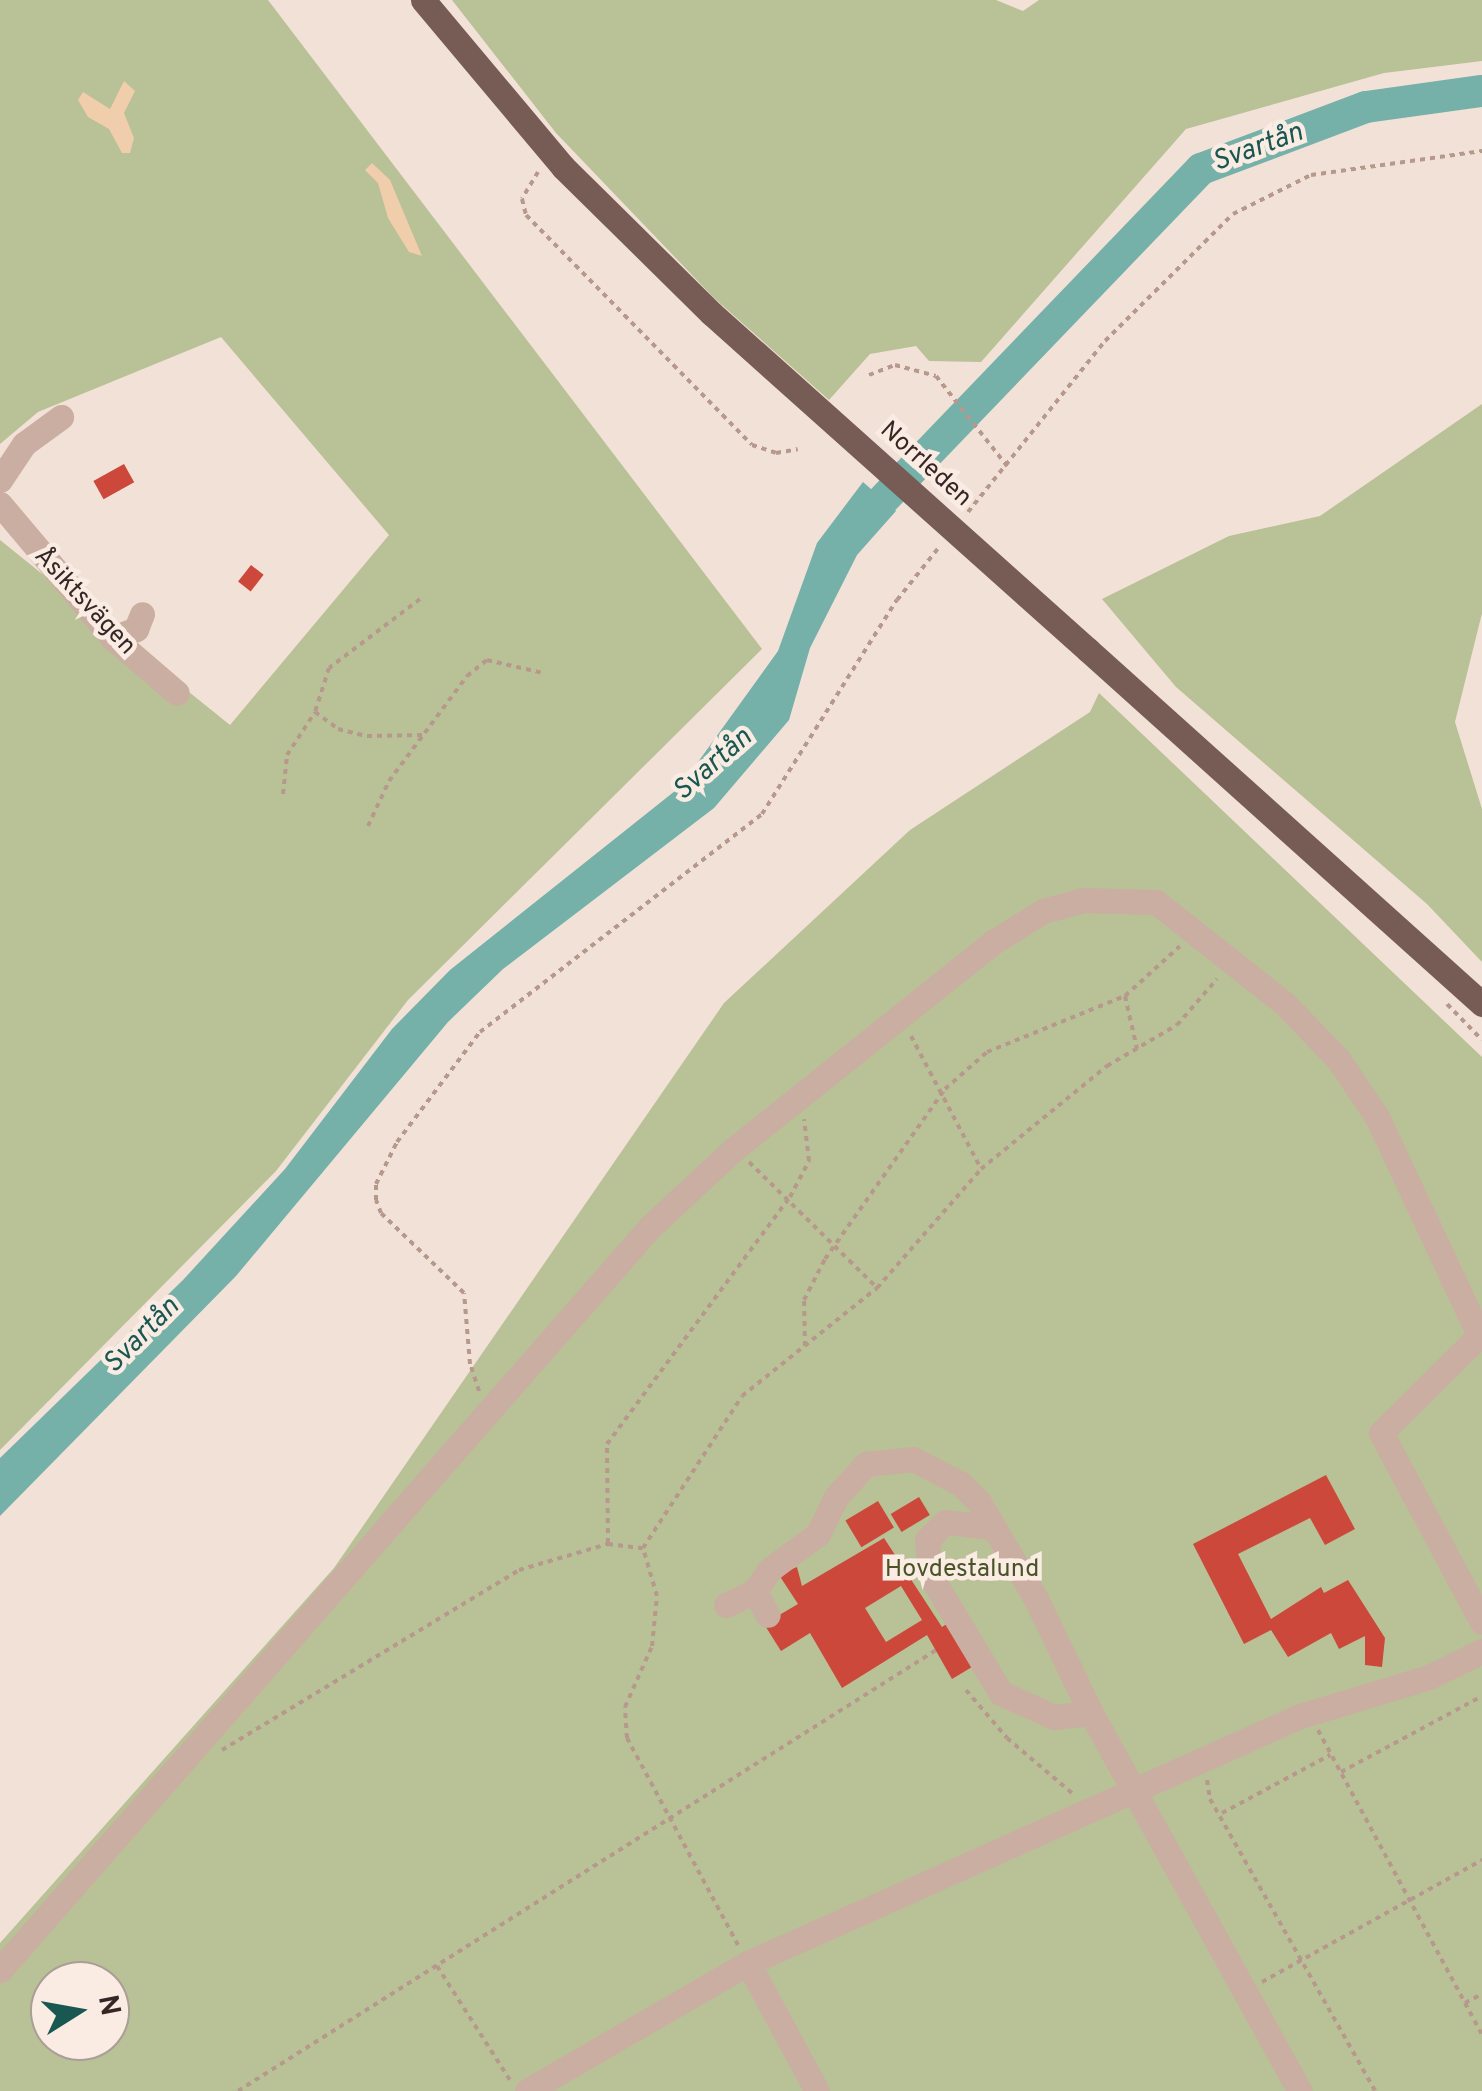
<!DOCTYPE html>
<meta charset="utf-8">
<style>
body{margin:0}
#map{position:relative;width:1482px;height:2091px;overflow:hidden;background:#f2e1d7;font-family:Overpass,sans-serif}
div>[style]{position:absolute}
.green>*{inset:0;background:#b9c196}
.sand>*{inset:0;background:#f0cdab}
.water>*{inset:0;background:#75b0a9}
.river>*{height:32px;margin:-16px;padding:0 16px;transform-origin:16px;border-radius:16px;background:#75b0a9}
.building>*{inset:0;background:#cb483b;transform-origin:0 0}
.path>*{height:4px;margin-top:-2px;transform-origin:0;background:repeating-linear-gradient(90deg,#b6988d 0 5px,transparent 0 10px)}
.minor>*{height:25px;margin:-12.5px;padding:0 12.5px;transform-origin:12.5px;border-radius:12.5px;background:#caaea2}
.major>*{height:25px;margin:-12.5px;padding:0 12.5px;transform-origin:12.5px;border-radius:12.5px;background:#775b55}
.major-bridge>*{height:25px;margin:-12.5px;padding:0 12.5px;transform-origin:12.5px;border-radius:12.5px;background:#775b55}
span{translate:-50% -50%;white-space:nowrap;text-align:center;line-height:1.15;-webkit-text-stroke:9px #faebe3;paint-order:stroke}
.street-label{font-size:25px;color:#342725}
.park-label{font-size:25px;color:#4a5328}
.water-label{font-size:28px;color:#195751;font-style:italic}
.north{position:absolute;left:30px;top:1961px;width:100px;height:100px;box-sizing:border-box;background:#faebe3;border:2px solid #ab9d97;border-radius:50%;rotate:79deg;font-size:28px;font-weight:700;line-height:40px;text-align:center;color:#342725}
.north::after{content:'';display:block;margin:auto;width:35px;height:45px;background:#195751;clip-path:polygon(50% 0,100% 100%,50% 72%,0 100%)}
</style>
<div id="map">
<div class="green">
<div style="clip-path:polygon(0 0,268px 0,762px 649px,408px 1000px,276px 1171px,0 1450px,0 540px,230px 725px,389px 535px,221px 337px,38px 412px,0 444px)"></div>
<div style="clip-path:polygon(452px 0,996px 0,1023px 11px,1039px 0,1482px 0,1482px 61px,1384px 73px,1186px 129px,981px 362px,929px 361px,916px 346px,870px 354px,829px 400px,714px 298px,556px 133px)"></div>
<div style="clip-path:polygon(1482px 404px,1482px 613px,1455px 722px,1482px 809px,1482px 962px,1427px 904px,1176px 687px,1102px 599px,1229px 536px,1320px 516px)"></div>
<div style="clip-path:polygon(evenodd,1099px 693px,1482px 1057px,1482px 2091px,0 2091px,0 1943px,334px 1568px,724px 1003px,910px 830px,1090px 712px,1099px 693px,50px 1981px,110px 1981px,110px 2041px,50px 2041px,50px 1981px)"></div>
</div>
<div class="sand">
<div style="clip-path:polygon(124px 81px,135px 91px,124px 113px,134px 138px,130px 153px,122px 153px,109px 129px,88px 117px,78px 100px,83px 92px,110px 109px)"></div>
<div style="clip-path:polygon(372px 163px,390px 180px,422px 256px,409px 252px,388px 218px,378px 183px,365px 170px)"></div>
</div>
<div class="water">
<div style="clip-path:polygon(863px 482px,896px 511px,857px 555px,810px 648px,789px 720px,714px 808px,503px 969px,448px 1022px,236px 1276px,0 1516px,0 1458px,183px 1280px,285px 1169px,392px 1029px,450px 970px,680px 787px,778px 651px,817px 543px)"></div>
</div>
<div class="river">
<div style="left:853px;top:531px;width:502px;rotate:-46.13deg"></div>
<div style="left:1201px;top:169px;width:176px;rotate:-20.6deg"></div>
<div style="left:1366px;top:107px;width:117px;rotate:-7.9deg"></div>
</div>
<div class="building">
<div style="left:124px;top:464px;width:21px;height:35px;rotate:61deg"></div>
<div style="left:251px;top:565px;width:16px;height:21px;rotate:38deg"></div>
<div style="clip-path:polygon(1326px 1475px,1355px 1529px,1325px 1545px,1310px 1518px,1238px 1554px,1271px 1619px,1321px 1587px,1324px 1593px,1348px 1580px,1385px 1638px,1382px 1667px,1365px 1665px,1365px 1636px,1339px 1649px,1331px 1633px,1288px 1657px,1271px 1630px,1244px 1644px,1193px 1544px)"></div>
<div style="left:919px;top:1497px;width:21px;height:33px;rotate:59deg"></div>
<div style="left:878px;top:1501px;width:31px;height:38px;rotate:59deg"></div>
<div style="clip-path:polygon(evenodd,884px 1538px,942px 1627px,951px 1621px,977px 1664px,952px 1679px,927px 1635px,842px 1688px,810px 1633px,781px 1651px,764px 1624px,798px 1604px,781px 1578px,784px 1572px,797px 1567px,802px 1586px,884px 1538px,901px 1586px,922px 1620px,886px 1642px,865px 1608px,901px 1586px)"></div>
</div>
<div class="path">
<div style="left:538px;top:172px;width:31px;rotate:121deg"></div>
<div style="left:522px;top:199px;width:16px;rotate:76deg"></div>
<div style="left:526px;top:215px;width:322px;rotate:45.5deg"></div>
<div style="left:752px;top:445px;width:25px;rotate:18deg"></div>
<div style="left:776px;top:453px;width:22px;rotate:-10deg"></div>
<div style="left:869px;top:375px;width:28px;rotate:-21deg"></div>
<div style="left:895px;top:365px;width:42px;rotate:15deg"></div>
<div style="left:936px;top:376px;width:115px;rotate:51.7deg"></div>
<div style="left:968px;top:512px;width:219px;rotate:-51.3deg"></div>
<div style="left:1105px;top:341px;width:180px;rotate:-44.8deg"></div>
<div style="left:1233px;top:214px;width:87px;rotate:-26.6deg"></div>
<div style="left:1311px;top:175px;width:173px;rotate:-8deg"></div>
<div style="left:420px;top:599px;width:114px;rotate:142.8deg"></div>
<div style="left:329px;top:668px;width:46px;rotate:107.7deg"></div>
<div style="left:315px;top:712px;width:29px;rotate:36deg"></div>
<div style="left:338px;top:729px;width:30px;rotate:14deg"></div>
<div style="left:367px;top:736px;width:56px;rotate:-1deg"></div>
<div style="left:283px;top:794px;width:39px;rotate:-84deg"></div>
<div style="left:287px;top:755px;width:51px;rotate:-56.9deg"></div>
<div style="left:368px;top:826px;width:50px;rotate:-65deg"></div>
<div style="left:389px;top:781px;width:131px;rotate:-53.4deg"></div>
<div style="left:467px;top:676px;width:26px;rotate:-39deg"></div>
<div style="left:487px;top:660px;width:57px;rotate:13.1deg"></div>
<div style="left:1125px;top:996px;width:54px;rotate:77.2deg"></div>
<div style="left:1447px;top:1004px;width:50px;rotate:45.8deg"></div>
<div style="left:911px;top:1036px;width:150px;rotate:62.2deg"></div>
<div style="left:749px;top:1162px;width:180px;rotate:44.5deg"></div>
<div style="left:805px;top:1346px;width:46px;rotate:-91.2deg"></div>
<div style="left:804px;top:1300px;width:46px;rotate:-62.9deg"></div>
<div style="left:825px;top:1259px;width:208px;rotate:-54.8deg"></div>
<div style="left:945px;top:1089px;width:56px;rotate:-41.4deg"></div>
<div style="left:987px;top:1052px;width:149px;rotate:-22.1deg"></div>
<div style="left:1125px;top:996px;width:74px;rotate:-42.3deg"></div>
<div style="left:479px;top:1391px;width:28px;rotate:-108deg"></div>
<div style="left:470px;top:1364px;width:71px;rotate:-94.8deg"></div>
<div style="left:464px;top:1293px;width:115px;rotate:-136.1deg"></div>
<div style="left:381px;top:1213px;width:14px;rotate:-111deg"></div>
<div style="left:376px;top:1200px;width:16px;rotate:-90deg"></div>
<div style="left:376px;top:1184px;width:47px;rotate:-63.4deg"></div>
<div style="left:397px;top:1142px;width:138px;rotate:-53deg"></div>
<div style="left:480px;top:1032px;width:356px;rotate:-37.7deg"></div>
<div style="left:762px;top:814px;width:253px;rotate:-57.8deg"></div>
<div style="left:897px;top:600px;width:69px;rotate:-51.5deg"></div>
<div style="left:608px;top:1543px;width:99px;rotate:-90.6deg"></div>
<div style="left:607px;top:1444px;width:307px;rotate:-53.5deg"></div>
<div style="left:790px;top:1197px;width:41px;rotate:-62.2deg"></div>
<div style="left:809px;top:1161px;width:42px;rotate:-96.8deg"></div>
<div style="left:966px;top:1690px;width:63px;rotate:49.5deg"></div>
<div style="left:1007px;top:1738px;width:87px;rotate:40.3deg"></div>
<div style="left:1318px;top:1730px;width:345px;rotate:61.7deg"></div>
<div style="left:222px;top:1750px;width:347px;rotate:-31.2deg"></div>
<div style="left:519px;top:1570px;width:93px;rotate:-16.3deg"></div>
<div style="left:608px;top:1544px;width:35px;rotate:7deg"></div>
<div style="left:1341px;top:1772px;width:160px;rotate:-28.3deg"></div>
<div style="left:1207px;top:1780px;width:19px;rotate:81deg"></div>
<div style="left:1210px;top:1799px;width:335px;rotate:60.5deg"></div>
<div style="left:1222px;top:1813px;width:123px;rotate:-28.2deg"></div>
<div style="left:738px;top:1945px;width:235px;rotate:-118.2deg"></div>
<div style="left:627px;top:1738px;width:31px;rotate:-94deg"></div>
<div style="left:625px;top:1707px;width:67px;rotate:-66.1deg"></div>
<div style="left:652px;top:1646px;width:50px;rotate:-84.3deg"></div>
<div style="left:657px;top:1596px;width:50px;rotate:-106.3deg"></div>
<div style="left:643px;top:1548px;width:181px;rotate:-56.9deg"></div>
<div style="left:742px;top:1396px;width:173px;rotate:-38.7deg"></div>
<div style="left:877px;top:1288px;width:158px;rotate:-48.8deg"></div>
<div style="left:981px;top:1169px;width:163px;rotate:-39.3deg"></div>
<div style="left:1107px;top:1066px;width:81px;rotate:-30.4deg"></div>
<div style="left:1177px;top:1025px;width:61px;rotate:-49deg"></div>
<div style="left:437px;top:1966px;width:135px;rotate:57.4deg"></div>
<div style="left:1262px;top:1982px;width:252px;rotate:-29deg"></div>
<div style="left:1465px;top:2003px;width:19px;rotate:-28deg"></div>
<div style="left:238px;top:2091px;width:826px;rotate:-32.28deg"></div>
</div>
<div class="minor">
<div style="left:0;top:480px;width:43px;rotate:-56.3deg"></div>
<div style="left:24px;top:444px;width:46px;rotate:-36.1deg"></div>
<div style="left:0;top:504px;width:175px;rotate:49.9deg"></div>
<div style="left:113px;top:638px;width:84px;rotate:40.7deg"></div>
<div style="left:113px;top:638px;width:25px;rotate:-21deg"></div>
<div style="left:136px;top:629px;width:16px;rotate:-68deg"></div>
<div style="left:1482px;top:1333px;width:142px;rotate:135.3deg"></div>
<div style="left:1381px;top:1433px;width:214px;rotate:61.9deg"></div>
<div style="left:990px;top:1527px;width:45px;rotate:-173.7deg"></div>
<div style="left:945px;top:1522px;width:25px;rotate:135deg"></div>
<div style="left:927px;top:1540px;width:35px;rotate:85deg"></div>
<div style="left:930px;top:1575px;width:138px;rotate:59deg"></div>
<div style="left:1001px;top:1693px;width:58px;rotate:24.4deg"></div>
<div style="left:1054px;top:1717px;width:37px;rotate:-6deg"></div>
<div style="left:755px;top:1591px;width:27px;rotate:62deg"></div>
<div style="left:726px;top:1605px;width:32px;rotate:-26deg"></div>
<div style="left:755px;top:1591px;width:25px;rotate:-56deg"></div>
<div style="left:769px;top:1570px;width:61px;rotate:-36.3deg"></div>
<div style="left:818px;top:1534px;width:41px;rotate:-64.1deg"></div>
<div style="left:836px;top:1497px;width:45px;rotate:-47.7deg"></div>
<div style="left:866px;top:1464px;width:47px;rotate:-6.1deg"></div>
<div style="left:913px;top:1459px;width:54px;rotate:27.5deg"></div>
<div style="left:961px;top:1484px;width:25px;rotate:45deg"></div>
<div style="left:979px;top:1502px;width:115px;rotate:59.6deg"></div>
<div style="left:1037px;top:1601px;width:124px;rotate:64.3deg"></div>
<div style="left:1091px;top:1713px;width:432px;rotate:61.1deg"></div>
<div style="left:748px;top:1963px;width:145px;rotate:61.7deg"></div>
<div style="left:0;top:1970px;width:987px;rotate:-48.82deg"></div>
<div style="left:650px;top:1227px;width:115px;rotate:-42.9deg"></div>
<div style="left:734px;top:1149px;width:334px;rotate:-38.6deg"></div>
<div style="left:995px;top:941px;width:57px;rotate:-32deg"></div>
<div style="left:1043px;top:911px;width:41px;rotate:-15.4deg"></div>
<div style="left:1083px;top:900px;width:73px;rotate:1.6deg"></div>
<div style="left:1156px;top:902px;width:164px;rotate:38.3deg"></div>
<div style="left:1285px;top:1004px;width:76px;rotate:46.1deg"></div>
<div style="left:1338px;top:1059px;width:70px;rotate:56.1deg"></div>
<div style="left:1377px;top:1117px;width:241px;rotate:64.9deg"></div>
<div style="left:527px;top:2091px;width:255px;rotate:-30.1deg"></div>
<div style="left:748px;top:1963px;width:605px;rotate:-24.11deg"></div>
<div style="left:1300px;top:1716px;width:135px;rotate:-16.8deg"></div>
<div style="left:1429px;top:1677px;width:59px;rotate:-26.1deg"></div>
</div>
<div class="major">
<div style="left:423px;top:0;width:218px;rotate:50deg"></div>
<div style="left:563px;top:167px;width:208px;rotate:44.6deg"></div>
<div style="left:1088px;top:650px;width:530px;rotate:41.94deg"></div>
</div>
<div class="major-bridge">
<div style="left:711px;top:313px;width:506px;rotate:41.79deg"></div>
</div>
<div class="street-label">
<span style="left:925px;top:465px;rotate:42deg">Norrleden</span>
<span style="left:84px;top:602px;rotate:47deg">Åsiktsvägen</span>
</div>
<div class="park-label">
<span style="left:962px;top:1570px">Hovdestalund</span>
</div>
<div class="water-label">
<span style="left:1258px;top:148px;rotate:-20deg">Svartån</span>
<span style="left:713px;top:765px;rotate:-41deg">Svartån</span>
<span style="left:142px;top:1336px;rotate:-45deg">Svartån</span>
</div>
<div class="north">N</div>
</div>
